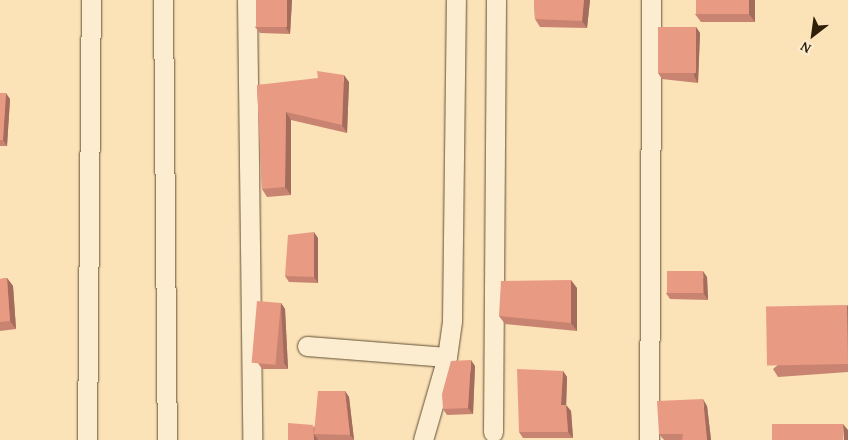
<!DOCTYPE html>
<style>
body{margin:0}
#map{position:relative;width:848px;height:440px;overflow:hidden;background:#fbe2b7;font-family:"Gentium Book Plus",serif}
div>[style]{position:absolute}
.roads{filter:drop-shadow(0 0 1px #615034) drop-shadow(0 0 1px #615034)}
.minor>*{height:19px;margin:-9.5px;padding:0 9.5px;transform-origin:9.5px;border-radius:9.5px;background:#fcecd0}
.wall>*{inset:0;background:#c88471}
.shaded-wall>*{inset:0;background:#a36c5c}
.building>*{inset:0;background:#e99a83;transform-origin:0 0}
span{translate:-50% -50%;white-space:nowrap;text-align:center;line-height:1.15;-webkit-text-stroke:4px #fcecd0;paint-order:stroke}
.north{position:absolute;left:788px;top:10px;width:50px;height:50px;-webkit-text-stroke:4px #fcecd0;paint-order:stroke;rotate:210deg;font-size:14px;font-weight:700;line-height:20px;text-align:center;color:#2e1f09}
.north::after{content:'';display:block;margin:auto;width:18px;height:22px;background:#2e1f09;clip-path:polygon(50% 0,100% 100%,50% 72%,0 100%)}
</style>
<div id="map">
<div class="roads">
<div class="minor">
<div style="left:163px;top:0;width:440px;rotate:89.5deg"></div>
<div style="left:247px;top:0;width:440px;rotate:89.3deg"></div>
<div style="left:307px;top:346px;width:140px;rotate:4.5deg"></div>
<div style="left:493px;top:432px;width:432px;rotate:-89.6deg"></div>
<div style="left:87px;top:440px;width:440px;rotate:-89.5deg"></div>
<div style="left:423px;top:440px;width:86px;rotate:-73.9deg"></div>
<div style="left:447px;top:357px;width:36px;rotate:-82deg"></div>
<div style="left:452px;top:321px;width:321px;rotate:-89.3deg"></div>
<div style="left:649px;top:440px;width:440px;rotate:-89.7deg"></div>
</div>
</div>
<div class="wall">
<div style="clip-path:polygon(292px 0,290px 34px,260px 33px,255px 27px)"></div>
<div style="clip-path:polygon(534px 0,590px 0,587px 28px,540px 27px,535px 19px)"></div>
<div style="clip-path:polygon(755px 0,755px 22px,701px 22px,695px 14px)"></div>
<div style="clip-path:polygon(696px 27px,700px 33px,698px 83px,662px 79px,658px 73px)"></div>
<div style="clip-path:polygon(349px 82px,347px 133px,291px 120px,291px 195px,267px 197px,262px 189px,257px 85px)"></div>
<div style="clip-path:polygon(0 93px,10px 99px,7px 146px,0 146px)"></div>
<div style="clip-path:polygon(318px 238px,318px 283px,289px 282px,285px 276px)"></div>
<div style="clip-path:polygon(707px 277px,708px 300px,670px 299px,666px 293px)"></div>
<div style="clip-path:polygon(7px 278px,13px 286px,16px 329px,0 331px,0 279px)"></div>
<div style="clip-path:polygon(577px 288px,577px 331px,505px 324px,499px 316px)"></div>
<div style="clip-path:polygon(281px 303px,285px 309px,288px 369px,262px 369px,258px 363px)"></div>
<div style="clip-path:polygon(848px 306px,848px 372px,778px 377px,773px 369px)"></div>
<div style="clip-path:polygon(475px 366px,473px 414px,447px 415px,443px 409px)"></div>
<div style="clip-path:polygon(563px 371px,567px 377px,566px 405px,571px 411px,573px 438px,523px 438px,519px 432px)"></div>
<div style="clip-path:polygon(345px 391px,349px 397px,354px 440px,288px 440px,314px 427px)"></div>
<div style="clip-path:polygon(707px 406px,711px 440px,664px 440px,659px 434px)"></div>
</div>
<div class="shaded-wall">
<div style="clip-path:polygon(287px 0,292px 0,290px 34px,286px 28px)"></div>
<div style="clip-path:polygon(584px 0,590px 0,587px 28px,582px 21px)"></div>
<div style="clip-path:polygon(749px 0,755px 0,755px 22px,749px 14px)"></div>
<div style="clip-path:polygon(696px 27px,700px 33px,698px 83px,694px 76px)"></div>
<div style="clip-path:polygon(344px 75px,349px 82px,347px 133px,342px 125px)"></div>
<div style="clip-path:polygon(6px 93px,10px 99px,7px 146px,3px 140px)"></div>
<div style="clip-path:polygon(286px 112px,291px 120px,291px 195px,285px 187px)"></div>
<div style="clip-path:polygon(314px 232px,318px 238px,318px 283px,314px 277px)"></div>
<div style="clip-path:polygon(703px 271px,707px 277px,708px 300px,704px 294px)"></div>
<div style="clip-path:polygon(7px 278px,13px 286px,16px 329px,10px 321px)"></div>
<div style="clip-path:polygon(571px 280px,577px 288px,577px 331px,571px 323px)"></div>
<div style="clip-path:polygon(281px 303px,285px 309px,288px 369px,284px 363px)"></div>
<div style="clip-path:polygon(847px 305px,848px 306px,848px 364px)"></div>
<div style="clip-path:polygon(471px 360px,475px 366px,473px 414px,468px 408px)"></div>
<div style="clip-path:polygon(563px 371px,567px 377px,566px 411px,561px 405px)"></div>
<div style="clip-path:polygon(345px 391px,349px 397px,354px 440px,350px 435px)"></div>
<div style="clip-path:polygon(703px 399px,707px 406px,711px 440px,707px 440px)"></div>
<div style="clip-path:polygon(566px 405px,571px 411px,573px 438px,568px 432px)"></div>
<div style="clip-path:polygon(843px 424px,848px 430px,848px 440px,844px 440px)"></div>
<div style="clip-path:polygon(314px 434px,318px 440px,314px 440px)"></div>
</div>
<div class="building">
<div style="left:256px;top:0;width:31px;height:27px"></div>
<div style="clip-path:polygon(534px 0,584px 0,582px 21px,535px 19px)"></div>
<div style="left:696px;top:0;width:53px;height:14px"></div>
<div style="left:658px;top:27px;width:38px;height:46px"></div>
<div style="clip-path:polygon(317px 71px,344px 75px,342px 125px,286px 112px,285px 187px,262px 189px,257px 85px,318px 78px)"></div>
<div style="clip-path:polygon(0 93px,6px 93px,3px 140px,0 140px)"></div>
<div style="clip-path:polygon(314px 232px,314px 277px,285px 276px,288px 235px)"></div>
<div style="left:667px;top:271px;width:36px;height:22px"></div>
<div style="clip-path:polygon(7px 278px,10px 321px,0 322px,0 279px)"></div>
<div style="clip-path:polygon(571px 280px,571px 323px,499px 316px,501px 281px)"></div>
<div style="left:257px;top:301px;width:24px;height:62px;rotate:5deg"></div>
<div style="left:847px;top:305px;width:59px;height:81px;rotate:89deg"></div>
<div style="clip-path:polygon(471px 360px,468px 408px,443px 409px,442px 394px,451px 361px)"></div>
<div style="clip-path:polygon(517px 369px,563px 371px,561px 405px,566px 405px,568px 432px,519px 432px)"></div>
<div style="clip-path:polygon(318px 391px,345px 391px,350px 435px,314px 434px)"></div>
<div style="clip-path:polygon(703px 399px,707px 440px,682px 440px,683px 434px,659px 434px,657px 401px)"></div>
<div style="clip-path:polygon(288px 423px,313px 425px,314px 440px,288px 440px)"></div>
<div style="left:772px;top:424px;width:71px;height:16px"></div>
</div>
<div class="north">N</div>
</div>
